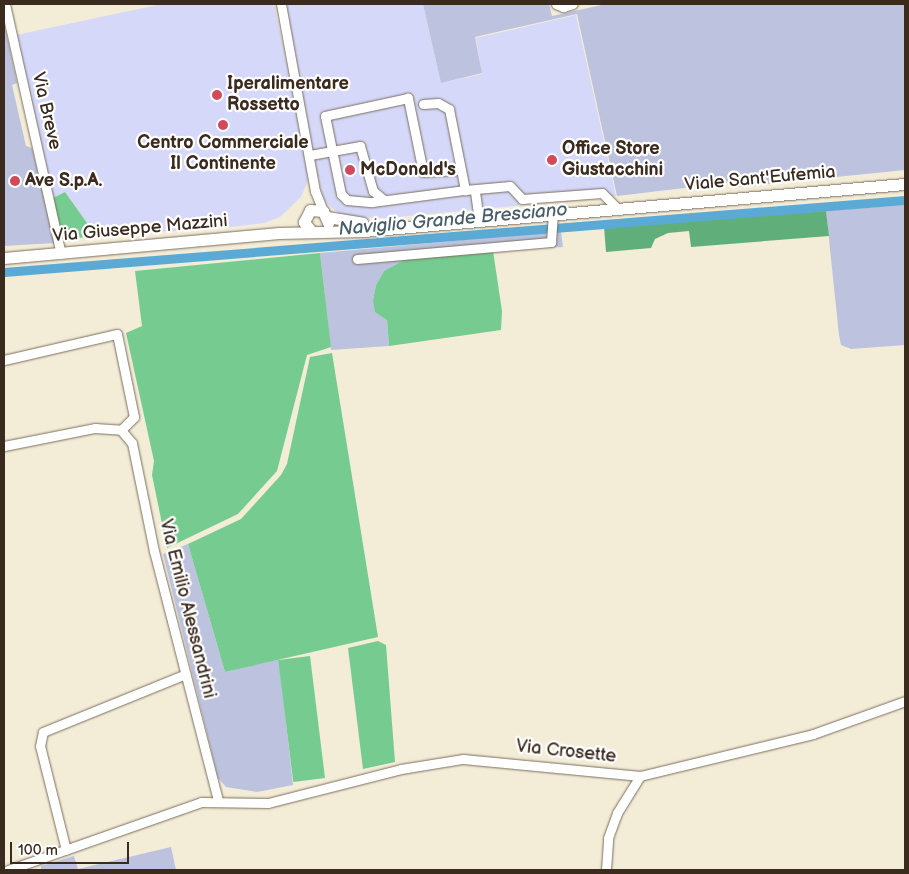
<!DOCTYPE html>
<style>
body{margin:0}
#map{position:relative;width:909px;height:874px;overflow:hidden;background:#f3ecd7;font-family:"Balsamiq Sans",sans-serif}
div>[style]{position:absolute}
.built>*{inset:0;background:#d5d8f9}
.industrial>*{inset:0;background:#bdc3de}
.green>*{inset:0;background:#75cb90;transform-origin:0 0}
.forest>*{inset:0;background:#60af7a}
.canal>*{height:9px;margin:-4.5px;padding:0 4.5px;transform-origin:4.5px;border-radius:4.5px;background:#5aaad5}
.roads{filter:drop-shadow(0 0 1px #7b6e5f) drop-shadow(0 0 1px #7b6e5f)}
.minor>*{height:9px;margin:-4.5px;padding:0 4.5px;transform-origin:4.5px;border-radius:4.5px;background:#fff}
.major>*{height:11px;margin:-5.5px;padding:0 5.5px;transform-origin:5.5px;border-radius:5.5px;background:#fff}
.dots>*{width:14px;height:14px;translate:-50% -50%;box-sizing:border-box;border:2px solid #fff;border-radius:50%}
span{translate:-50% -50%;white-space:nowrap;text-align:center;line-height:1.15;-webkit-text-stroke:4.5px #fff;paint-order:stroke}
.poi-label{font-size:18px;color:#3b2a1e;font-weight:700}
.left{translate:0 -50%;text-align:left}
.street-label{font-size:18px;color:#3b2a1e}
.water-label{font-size:19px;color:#475d67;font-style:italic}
.frame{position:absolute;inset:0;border:5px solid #3b2a1e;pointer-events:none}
.scale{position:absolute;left:10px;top:842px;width:119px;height:22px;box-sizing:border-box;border:2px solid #3b2a1e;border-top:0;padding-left:6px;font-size:15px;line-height:18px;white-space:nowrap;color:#3b2a1e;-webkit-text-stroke:4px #fff;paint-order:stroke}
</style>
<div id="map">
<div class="built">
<div style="clip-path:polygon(162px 4px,274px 4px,305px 149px,308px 181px,301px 197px,280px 217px,264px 223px,231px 227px,103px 236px,92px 230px,65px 192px,53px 198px,16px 35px)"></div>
<div style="clip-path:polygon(284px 4px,423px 4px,441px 83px,482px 74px,476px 38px,576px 15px,616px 196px,388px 218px,346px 217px,337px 212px,324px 201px,321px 191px)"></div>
</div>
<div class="industrial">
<div style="clip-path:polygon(423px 4px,549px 4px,552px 16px,606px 4px,905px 4px,905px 170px,736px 187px,735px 182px,617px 196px,577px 14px,475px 37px,482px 73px,441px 83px)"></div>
<div style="clip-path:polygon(4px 23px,17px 83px,12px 85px,26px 146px,32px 148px,55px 243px,4px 246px)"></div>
<div style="clip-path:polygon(905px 205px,905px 345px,851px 349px,841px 345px,839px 335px,826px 211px)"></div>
<div style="clip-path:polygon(561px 231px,563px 247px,493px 251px,384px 271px,376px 285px,373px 300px,387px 320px,389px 346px,331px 350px,320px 253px)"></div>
<div style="clip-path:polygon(188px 544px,225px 672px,279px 659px,293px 785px,257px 792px,226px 787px,218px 778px,163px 554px)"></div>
<div style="clip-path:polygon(171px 847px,176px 870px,41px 870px,41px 866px,74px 856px,78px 869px)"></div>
</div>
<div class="green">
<div style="clip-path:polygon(65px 192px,92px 230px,103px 236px,61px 239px,53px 198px)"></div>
<div style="clip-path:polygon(493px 251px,502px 311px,501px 330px,389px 346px,387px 320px,375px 312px,373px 300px,376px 285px,384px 271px,409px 258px)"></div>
<div style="clip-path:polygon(320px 253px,331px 347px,307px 355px,277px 471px,238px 514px,167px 548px,152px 475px,154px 461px,126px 333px,142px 326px,135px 271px)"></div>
<div style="clip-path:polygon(332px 353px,378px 637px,225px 672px,188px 544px,241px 519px,281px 475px,287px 464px,310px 357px)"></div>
<div style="clip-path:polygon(378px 641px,386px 645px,395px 762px,363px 769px,348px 648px)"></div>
<div style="left:310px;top:656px;width:123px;height:32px;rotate:83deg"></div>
</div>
<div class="forest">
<div style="clip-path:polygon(826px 211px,829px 236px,691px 247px,689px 231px,668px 233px,655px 239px,651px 248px,606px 252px,604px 227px)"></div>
</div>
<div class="canal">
<div style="left:4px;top:272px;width:904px;rotate:-4.57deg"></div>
</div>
<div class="roads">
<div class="minor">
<div style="left:5px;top:4px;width:256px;rotate:77.4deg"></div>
<div style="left:281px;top:4px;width:190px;rotate:79.7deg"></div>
<div style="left:315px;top:191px;width:22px;rotate:68deg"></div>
<div style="left:556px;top:4px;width:8px;rotate:23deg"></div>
<div style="left:563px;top:7px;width:10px;rotate:-17deg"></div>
<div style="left:423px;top:104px;width:15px;rotate:-4deg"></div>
<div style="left:438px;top:103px;width:13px;rotate:29deg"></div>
<div style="left:449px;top:109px;width:83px;rotate:78.8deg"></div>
<div style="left:465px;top:190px;width:45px;rotate:-5.1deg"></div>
<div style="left:510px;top:186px;width:18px;rotate:47deg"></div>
<div style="left:522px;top:199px;width:80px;rotate:-4.3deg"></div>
<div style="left:602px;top:193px;width:21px;rotate:45deg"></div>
<div style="left:310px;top:155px;width:51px;rotate:-10.2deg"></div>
<div style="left:360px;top:146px;width:47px;rotate:73.9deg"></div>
<div style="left:373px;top:191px;width:13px;rotate:39deg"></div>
<div style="left:459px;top:170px;width:36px;rotate:177deg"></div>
<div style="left:423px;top:172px;width:76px;rotate:-101.5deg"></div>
<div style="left:408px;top:98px;width:85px;rotate:167.8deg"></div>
<div style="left:325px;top:116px;width:80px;rotate:78.4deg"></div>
<div style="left:341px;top:194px;width:8px;rotate:45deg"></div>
<div style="left:347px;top:200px;width:25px;rotate:5deg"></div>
<div style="left:372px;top:202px;width:94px;rotate:-7.4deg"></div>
<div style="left:475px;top:192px;width:28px;rotate:82deg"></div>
<div style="left:357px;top:259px;width:195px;rotate:-5deg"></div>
<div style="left:551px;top:242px;width:28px;rotate:-86deg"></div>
<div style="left:4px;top:360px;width:116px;rotate:-13deg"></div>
<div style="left:117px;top:334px;width:85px;rotate:78.4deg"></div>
<div style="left:134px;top:417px;width:18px;rotate:135deg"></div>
<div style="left:4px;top:446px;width:93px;rotate:-11.2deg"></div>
<div style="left:95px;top:428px;width:26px;rotate:4deg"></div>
<div style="left:121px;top:430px;width:17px;rotate:50deg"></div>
<div style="left:132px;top:443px;width:110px;rotate:78.5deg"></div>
<div style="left:154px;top:551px;width:257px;rotate:75.6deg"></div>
<div style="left:66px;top:850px;width:107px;rotate:-104deg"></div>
<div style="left:40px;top:746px;width:14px;rotate:-78deg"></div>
<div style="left:43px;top:732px;width:154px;rotate:-22.1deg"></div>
<div style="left:8px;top:870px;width:205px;rotate:-19.4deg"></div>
<div style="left:201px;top:802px;width:67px;rotate:0.9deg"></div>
<div style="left:268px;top:803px;width:137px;rotate:-14.3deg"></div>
<div style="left:401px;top:769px;width:63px;rotate:-9.2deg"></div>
<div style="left:463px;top:759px;width:178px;rotate:5.5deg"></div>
<div style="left:640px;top:776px;width:178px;rotate:-13.6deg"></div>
<div style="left:813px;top:734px;width:98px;rotate:-19.7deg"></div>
<div style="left:606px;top:870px;width:32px;rotate:-86deg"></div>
<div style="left:608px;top:838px;width:27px;rotate:-70deg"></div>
<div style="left:617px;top:813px;width:44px;rotate:-58.1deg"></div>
</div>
<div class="major">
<div style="left:327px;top:217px;width:36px;rotate:9deg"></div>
<div style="left:312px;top:232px;width:13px;rotate:-129deg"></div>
<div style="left:304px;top:222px;width:13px;rotate:-63deg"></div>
<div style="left:310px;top:210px;width:13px;rotate:4deg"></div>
<div style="left:323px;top:211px;width:13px;rotate:67deg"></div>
<div style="left:4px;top:258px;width:276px;rotate:-5.2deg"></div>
<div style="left:279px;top:233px;width:85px;rotate:-1.3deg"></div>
<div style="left:364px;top:231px;width:543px;rotate:-4.97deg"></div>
</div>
</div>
<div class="dots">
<div style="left:217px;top:95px;background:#d1495b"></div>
<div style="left:223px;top:125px;background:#d1495b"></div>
<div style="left:552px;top:160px;background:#d1495b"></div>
<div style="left:350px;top:170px;background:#d1495b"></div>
<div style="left:15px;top:181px;background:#d1495b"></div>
</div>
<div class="poi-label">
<span class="left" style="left:227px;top:95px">Iperalimentare<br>Rossetto</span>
<span style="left:223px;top:154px">Centro Commerciale<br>Il Continente</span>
<span class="left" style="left:562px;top:160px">Office Store<br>Giustacchini</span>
<span class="left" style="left:360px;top:170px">McDonald's</span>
<span class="left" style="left:25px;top:181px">Ave S.p.A.</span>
</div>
<div class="street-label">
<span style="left:46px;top:111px;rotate:77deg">Via Breve</span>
<span style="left:760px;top:179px;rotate:-5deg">Viale Sant'Eufemia</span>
<span style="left:140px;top:229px;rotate:-5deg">Via Giuseppe Mazzini</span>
<span style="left:187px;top:609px;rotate:76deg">Via Emilio Alessandrini</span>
<span style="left:566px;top:752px;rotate:6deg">Via Crosette</span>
</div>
<div class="water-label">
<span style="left:453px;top:220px;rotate:-5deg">Naviglio Grande Bresciano</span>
</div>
<div class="frame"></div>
<div class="scale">100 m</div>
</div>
